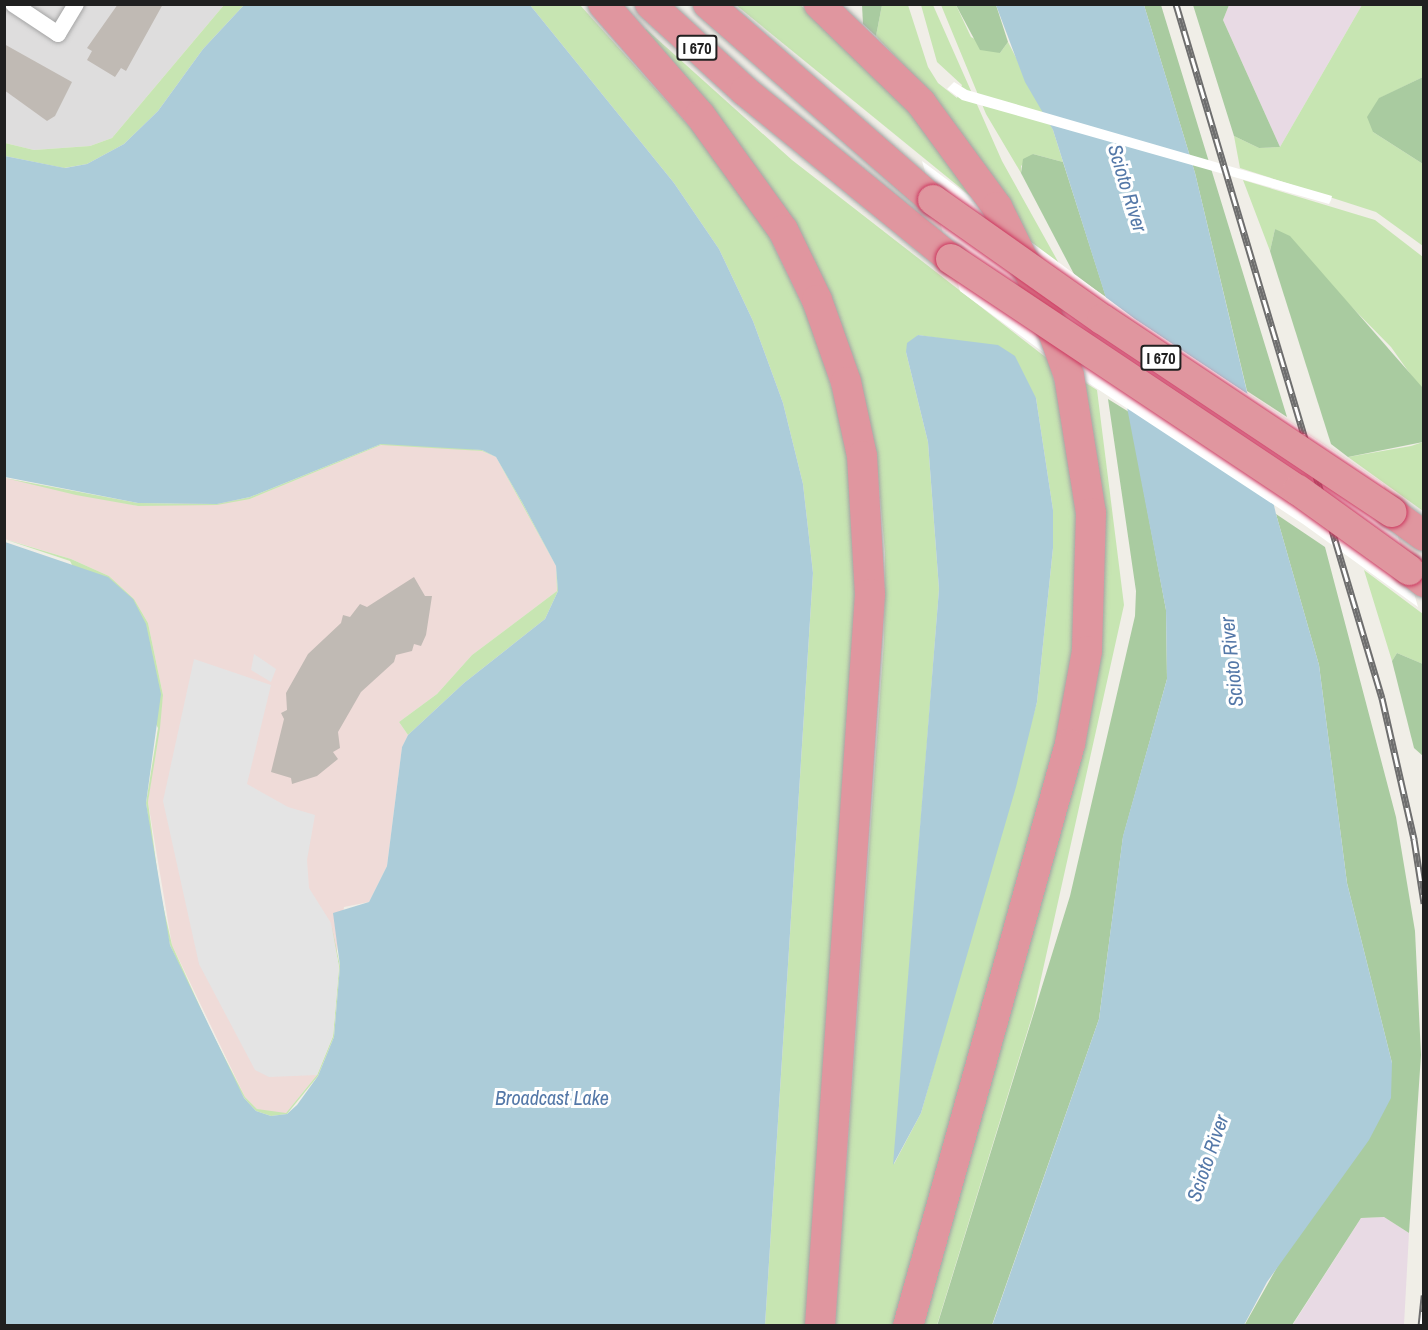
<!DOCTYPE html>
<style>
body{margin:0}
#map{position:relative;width:1428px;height:1330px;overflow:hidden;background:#f0eee7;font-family:"Archivo Narrow",sans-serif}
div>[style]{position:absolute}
.residential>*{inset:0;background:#dedddd}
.commercial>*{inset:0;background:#efdbd8}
.industrial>*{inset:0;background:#e8dae4}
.grass>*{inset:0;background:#c7e5b2}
.forest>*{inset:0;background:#a9cba0}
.parking>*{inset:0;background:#e4e4e4}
.water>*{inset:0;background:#acccd9}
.pier>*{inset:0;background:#fff}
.building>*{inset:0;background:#c0bab4}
.roads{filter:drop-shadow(0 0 2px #a4a4a4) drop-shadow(0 0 2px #a4a4a4)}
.street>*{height:16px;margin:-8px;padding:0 8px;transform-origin:8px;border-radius:8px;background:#fff}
.highway>*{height:30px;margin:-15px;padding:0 15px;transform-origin:15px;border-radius:15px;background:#e0969f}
.rail>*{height:7px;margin-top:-3.5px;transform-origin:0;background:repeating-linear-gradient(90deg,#fff 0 14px,#6e6e6e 0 28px);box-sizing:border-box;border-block:2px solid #6e6e6e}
.bridges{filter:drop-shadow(0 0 2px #cc365e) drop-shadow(0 0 2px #cc365e)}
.highway-bridge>*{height:30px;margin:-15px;padding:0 15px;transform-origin:15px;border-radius:15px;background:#e0969f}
span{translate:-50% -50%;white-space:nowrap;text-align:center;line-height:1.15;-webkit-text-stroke:6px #fff;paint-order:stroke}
.shield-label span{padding:2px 4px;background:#fff;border:2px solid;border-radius:4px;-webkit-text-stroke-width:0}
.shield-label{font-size:16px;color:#202020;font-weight:700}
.water-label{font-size:20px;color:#5478a8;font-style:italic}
.frame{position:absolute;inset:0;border:6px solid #202020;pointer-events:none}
</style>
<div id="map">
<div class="residential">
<div style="clip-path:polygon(5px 5px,224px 5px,112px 138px,90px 146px,34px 150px,5px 143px)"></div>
</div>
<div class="commercial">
<div style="clip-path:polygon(405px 443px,482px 451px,496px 457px,556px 566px,557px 591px,472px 655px,437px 694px,399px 722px,408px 735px,402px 747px,387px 866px,369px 902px,344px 907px,317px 1075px,286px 1113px,272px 1114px,257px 1109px,245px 1097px,172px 945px,148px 802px,163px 695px,148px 623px,134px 599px,109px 576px,71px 559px,5px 539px,5px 478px,138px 506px,250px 499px,381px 445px)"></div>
</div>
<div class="industrial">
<div style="clip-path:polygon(1229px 5px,1362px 5px,1280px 147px,1223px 20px)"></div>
<div style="clip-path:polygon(1384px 1217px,1409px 1233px,1404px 1325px,1292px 1326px,1361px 1218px)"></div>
</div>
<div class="grass">
<div style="clip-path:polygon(224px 5px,244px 5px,203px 49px,158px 111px,124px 144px,87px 164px,64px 168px,5px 156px,5px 143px,34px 150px,90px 146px,112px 138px)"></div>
<div style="clip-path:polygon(530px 5px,580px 5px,699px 137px,767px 232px,809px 318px,846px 432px,860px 617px,809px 1325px,765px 1325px,813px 573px,803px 484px,783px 403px,753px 321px,719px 249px,674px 183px)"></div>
<div style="clip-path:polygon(736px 5px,800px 5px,812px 14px,886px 81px,979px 203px)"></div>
<div style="clip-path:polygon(882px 5px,908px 5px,928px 67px,938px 83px,957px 98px,962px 85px,937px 62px,921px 5px,933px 5px,1002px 161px,1061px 267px,1029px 243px,929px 92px,876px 36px)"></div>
<div style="clip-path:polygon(941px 5px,956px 5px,971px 37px,1000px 53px,1008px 42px,1053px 130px,1063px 162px,1033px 154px,1021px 166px,1021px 173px,986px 114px)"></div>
<div style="clip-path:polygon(1362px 5px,1423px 5px,1423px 77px,1380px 98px,1373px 132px,1423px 164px,1423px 246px,1376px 212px,1240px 168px,1234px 136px,1259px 148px,1280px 147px)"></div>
<div style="clip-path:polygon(evenodd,646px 29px,792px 160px,1048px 359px,1063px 413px,1077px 522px,1077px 628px,1057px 743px,895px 1325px,835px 1325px,884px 640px,885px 553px,878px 474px,849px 351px,643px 33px,646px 29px,918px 335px,944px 339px,1036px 398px,1053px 510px,1053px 548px,1037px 702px,921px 1113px,894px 1164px,939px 589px,928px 442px,906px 352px,918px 335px)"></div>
<div style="clip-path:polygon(1243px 180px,1375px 220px,1423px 257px,1423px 392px,1391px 347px,1275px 229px,1270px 251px)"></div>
<div style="clip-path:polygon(1081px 380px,1097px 390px,1124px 605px,1034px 1010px,937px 1325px,922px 1326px,1083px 746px)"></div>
<div style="clip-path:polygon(406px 442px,482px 450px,496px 457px,522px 502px,556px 566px,558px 591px,545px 619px,464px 683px,408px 735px,399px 722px,437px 694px,472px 655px,557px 591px,556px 566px,496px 457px,482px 451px,381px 445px,250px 499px,217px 505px,138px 506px,76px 495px,5px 478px,138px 503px,217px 504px,250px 497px,381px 444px)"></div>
<div style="clip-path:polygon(1423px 442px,1423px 511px,1348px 457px,1411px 446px)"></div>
<div style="clip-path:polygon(4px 539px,71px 559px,109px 576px,134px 599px,148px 623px,163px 695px,160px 728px,148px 802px,160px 892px,172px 945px,210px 1029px,245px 1097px,257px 1109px,286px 1113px,317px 1075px,333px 1036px,339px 967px,331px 923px,333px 913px,344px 907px,333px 913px,331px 923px,340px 966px,334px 1037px,318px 1076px,287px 1114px,271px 1116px,256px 1111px,244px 1098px,208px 1030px,170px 945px,158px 892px,146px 803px,158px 728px,70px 561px)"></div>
<div style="clip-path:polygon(1364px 570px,1423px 614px,1423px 664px,1397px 653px,1392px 661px)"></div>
</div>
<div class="forest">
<div style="clip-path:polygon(862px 5px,882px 5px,876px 36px,863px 24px)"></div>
<div style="clip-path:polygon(956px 5px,996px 5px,1008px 42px,1000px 53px,980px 50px)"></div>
<div style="clip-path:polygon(1144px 5px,1161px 5px,1287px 417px,1247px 391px,1195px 173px)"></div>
<div style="clip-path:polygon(1193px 5px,1229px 5px,1223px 20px,1280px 147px,1259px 148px,1234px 136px)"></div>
<div style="clip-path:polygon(1423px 77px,1423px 164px,1373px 132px,1367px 117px,1379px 98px)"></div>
<div style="clip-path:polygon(1033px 154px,1063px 162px,1106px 297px,1075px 276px,1021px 173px,1023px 159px)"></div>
<div style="clip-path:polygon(1275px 229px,1290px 236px,1422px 387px,1423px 442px,1348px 457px,1331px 444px,1270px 251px)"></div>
<div style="clip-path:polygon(1108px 399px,1129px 412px,1166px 610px,1167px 679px,1123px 837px,1099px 1019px,992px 1325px,937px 1326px,1070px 896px,1135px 616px,1136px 591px)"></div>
<div style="clip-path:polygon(1276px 514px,1325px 547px,1396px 817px,1415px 931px,1421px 1055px,1409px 1233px,1384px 1217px,1361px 1218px,1292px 1325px,1244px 1326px,1392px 1063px,1347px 883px,1319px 665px)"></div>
<div style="clip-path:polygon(1397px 653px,1423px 664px,1423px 756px,1414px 748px,1392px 661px)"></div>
</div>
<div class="parking">
<div style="clip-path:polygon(254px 654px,276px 669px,271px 682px,251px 670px)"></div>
<div style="clip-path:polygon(194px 659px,271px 685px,247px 784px,288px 807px,315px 815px,307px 860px,309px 888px,331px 923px,339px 967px,333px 1036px,317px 1075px,269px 1077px,255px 1070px,199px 964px,163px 801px)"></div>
</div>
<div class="water">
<div style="clip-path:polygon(244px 5px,530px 5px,674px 183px,719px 249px,753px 321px,783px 403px,803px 484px,813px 573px,765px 1325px,5px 1325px,5px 542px,108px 577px,133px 599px,146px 624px,161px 694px,146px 803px,170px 945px,244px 1098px,256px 1111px,271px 1116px,287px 1114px,297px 1105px,318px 1076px,334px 1037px,340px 966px,333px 913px,369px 902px,387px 866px,402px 747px,408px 735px,464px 683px,545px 619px,558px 591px,556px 566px,522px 502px,496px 457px,482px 450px,381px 444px,250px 497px,217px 504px,138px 503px,5px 477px,5px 156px,65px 168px,87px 164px,124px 144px,158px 111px,203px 49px)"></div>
<div style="clip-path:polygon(996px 5px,1144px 5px,1195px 173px,1276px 514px,1319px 665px,1347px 883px,1392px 1063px,1391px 1098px,1369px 1140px,1267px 1282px,1244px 1325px,992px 1326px,1099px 1019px,1123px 836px,1167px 679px,1166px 610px,1106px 298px,1053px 130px,1025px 82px)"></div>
<div style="clip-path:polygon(918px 335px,998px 345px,1015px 356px,1036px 398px,1053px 510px,1053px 548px,1037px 702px,1016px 787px,921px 1113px,893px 1165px,939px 589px,928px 442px,906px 352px,907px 343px)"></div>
</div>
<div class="pier">
<div style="clip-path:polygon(954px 82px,967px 90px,1332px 196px,1331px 200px,1329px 204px,962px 100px,947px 89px)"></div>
<div style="clip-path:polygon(922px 161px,1135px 319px,1383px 484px,1418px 607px,1303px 524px,1055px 361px,960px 291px)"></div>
</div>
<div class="building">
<div style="clip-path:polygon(118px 4px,163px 4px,126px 71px,121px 68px,115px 77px,87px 60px,92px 51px,87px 48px)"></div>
<div style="clip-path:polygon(4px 44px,72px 82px,55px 116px,47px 121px,4px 90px)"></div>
<div style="clip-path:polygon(414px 577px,425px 596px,432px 596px,426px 635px,421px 646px,414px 644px,412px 651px,396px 655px,394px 662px,361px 692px,338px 732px,340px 748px,333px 752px,338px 759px,317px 776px,292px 784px,291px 778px,271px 772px,284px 719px,281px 713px,287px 710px,286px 693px,308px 654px,341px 623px,343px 615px,350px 617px,360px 604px,367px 607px)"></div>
</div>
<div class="roads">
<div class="street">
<div style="left:13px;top:4px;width:54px;rotate:33.7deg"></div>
<div style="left:58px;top:34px;width:35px;rotate:-59deg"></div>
</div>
<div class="highway">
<div style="left:603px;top:4px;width:147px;rotate:48.9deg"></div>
<div style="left:700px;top:115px;width:142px;rotate:54.2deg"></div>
<div style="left:783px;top:230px;width:78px;rotate:64.1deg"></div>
<div style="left:817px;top:300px;width:87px;rotate:70.5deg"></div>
<div style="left:846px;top:382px;width:76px;rotate:77.8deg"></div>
<div style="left:862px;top:456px;width:138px;rotate:86.7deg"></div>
<div style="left:870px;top:594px;width:734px;rotate:93.91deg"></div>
<div style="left:650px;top:4px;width:129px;rotate:42.5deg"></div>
<div style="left:745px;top:91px;width:266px;rotate:39.2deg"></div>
<div style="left:708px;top:4px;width:298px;rotate:41.1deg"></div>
<div style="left:819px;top:4px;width:142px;rotate:44.1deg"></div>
<div style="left:921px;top:103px;width:129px;rotate:53.8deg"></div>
<div style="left:997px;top:207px;width:90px;rotate:63.7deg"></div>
<div style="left:1037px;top:288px;width:94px;rotate:70deg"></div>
<div style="left:1069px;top:376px;width:139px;rotate:80.9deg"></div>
<div style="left:1091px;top:513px;width:138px;rotate:91.7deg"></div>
<div style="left:1087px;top:651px;width:95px;rotate:100.4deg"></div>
<div style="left:1070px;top:744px;width:604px;rotate:105.55deg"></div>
<div style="left:1391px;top:512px;width:41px;rotate:36deg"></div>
<div style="left:1409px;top:570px;width:19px;rotate:39deg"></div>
</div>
</div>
<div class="rail">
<div style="left:1176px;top:4px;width:724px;rotate:73.47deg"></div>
<div style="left:1382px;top:698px;width:145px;rotate:77.2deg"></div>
<div style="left:1414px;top:839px;width:65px;rotate:81.1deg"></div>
<div style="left:1421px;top:1326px;width:31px;rotate:-84deg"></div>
</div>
<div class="bridges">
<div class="highway-bridge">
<div style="left:933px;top:200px;width:207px;rotate:35.2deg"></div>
<div style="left:1102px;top:319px;width:348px;rotate:33.7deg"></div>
<div style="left:951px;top:259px;width:417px;rotate:33.7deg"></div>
<div style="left:1298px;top:490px;width:137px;rotate:35.8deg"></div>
</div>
</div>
<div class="shield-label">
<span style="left:697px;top:48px">I 670</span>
<span style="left:1161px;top:358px">I 670</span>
</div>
<div class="water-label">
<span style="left:1128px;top:188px;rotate:73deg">Scioto River</span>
<span style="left:1231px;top:662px;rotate:-96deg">Scioto River</span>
<span style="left:552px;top:1097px">Broadcast Lake</span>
<span style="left:1207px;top:1158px;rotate:-71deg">Scioto River</span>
</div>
<div class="frame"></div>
</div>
